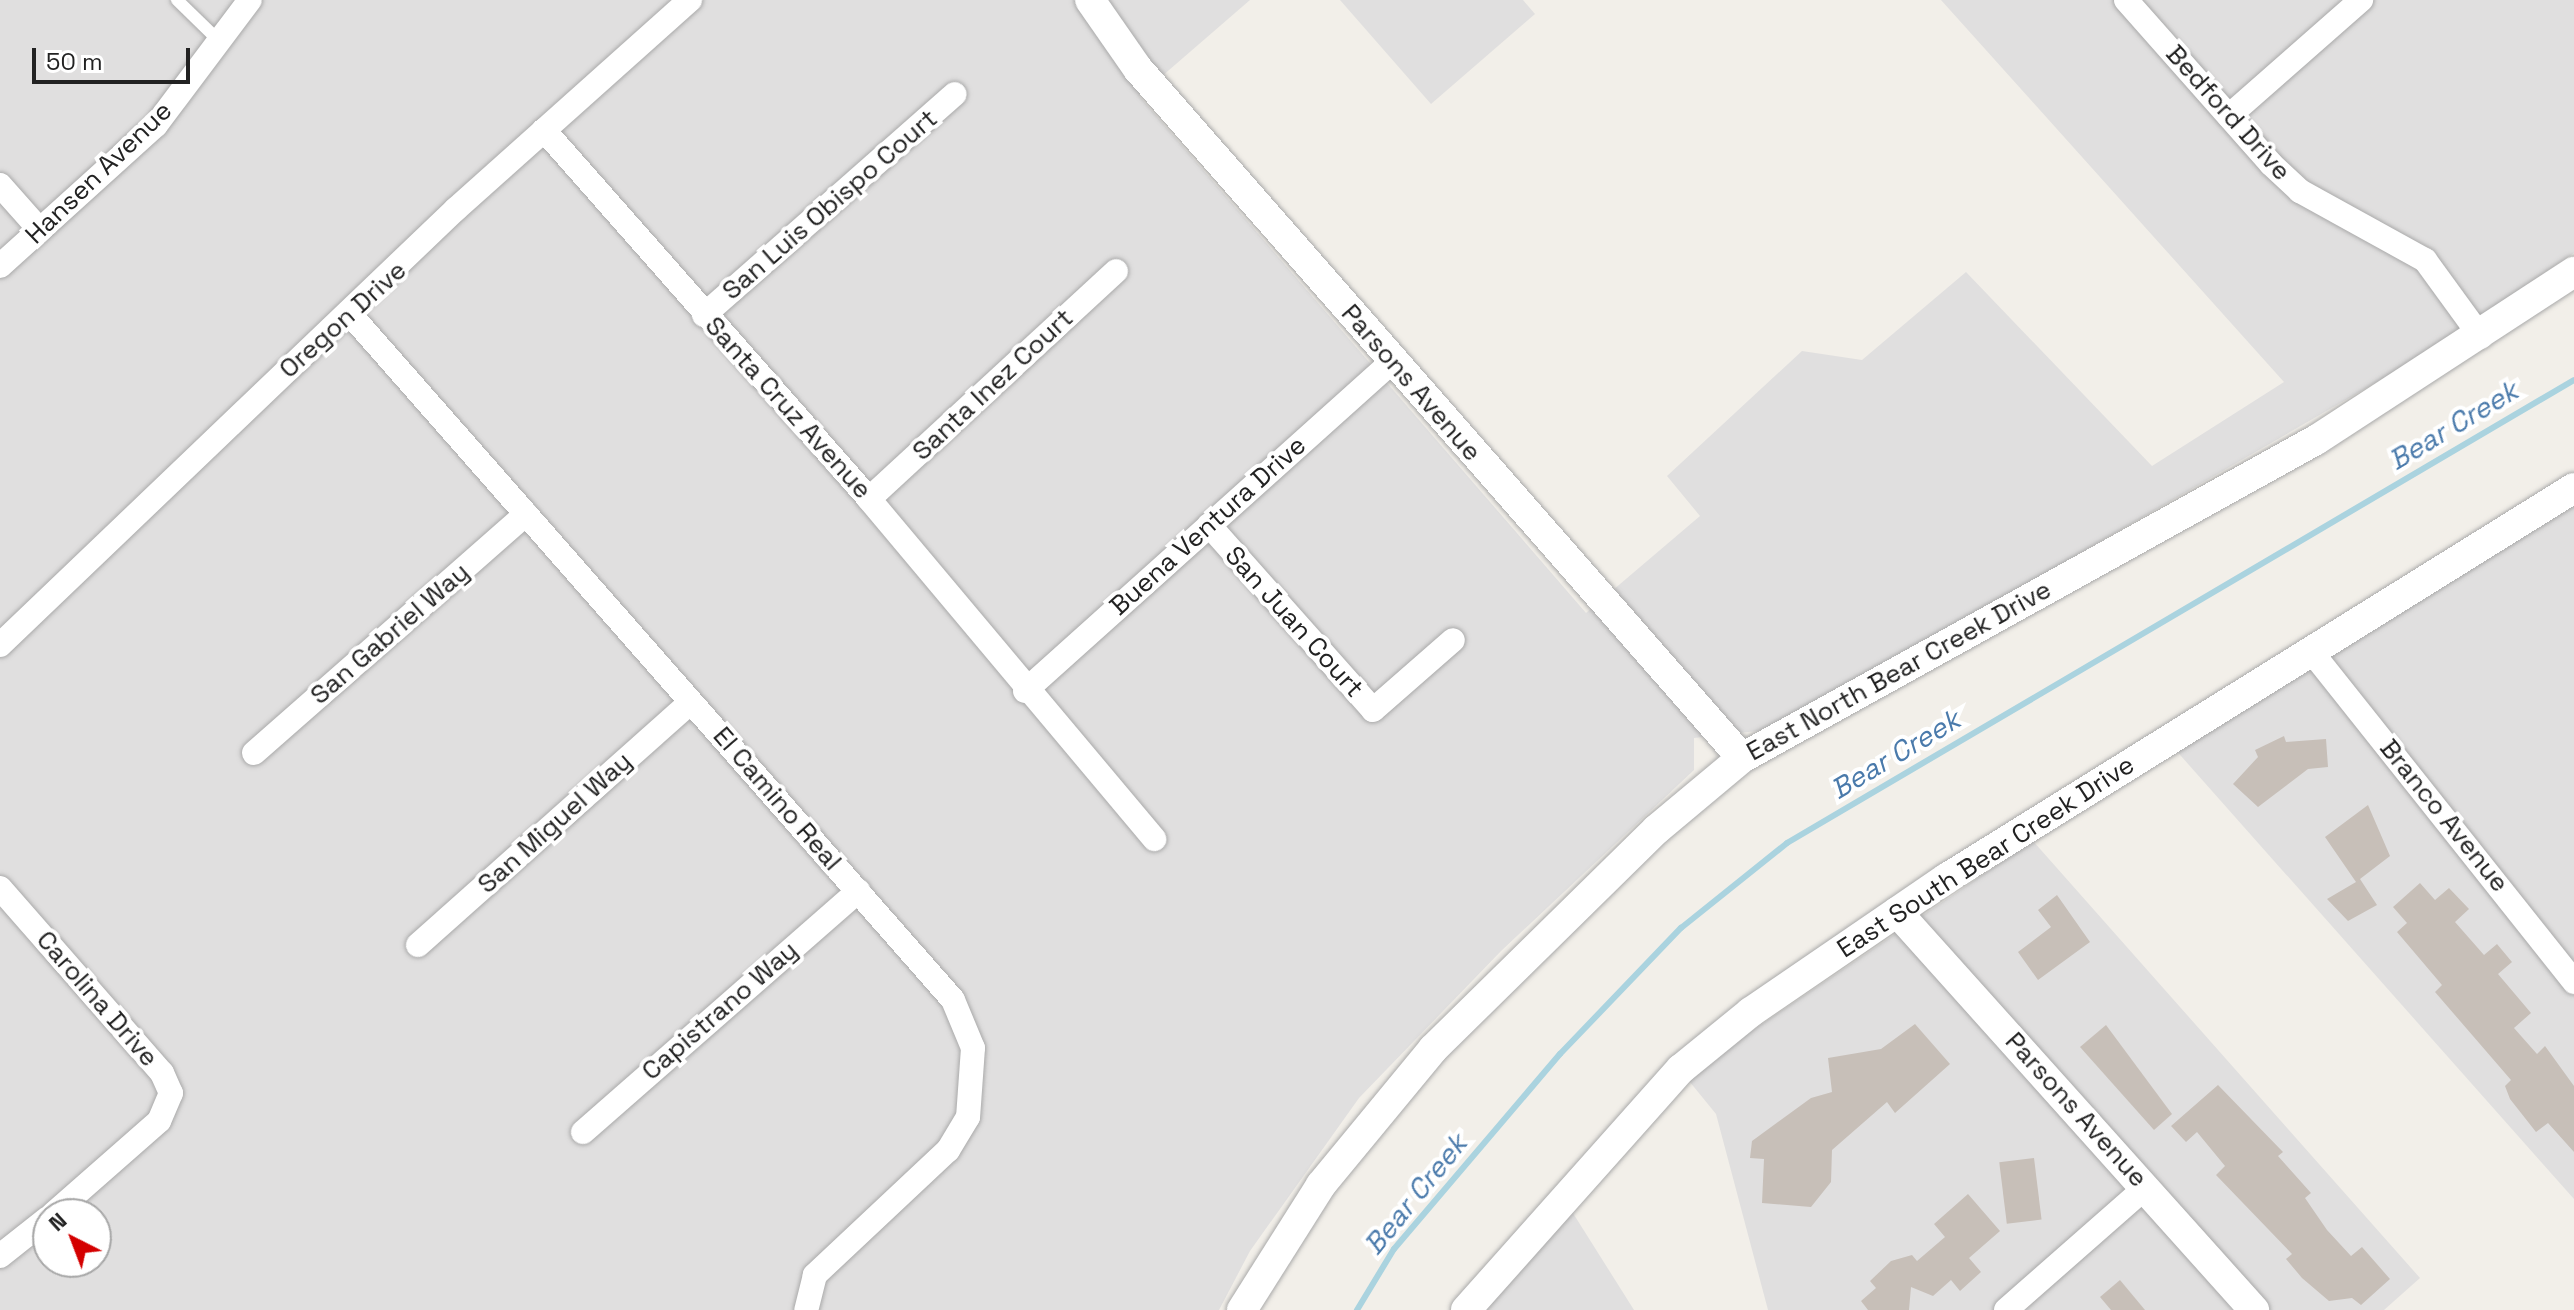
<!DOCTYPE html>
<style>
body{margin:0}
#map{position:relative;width:2574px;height:1310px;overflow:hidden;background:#f2efe9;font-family:"Space Grotesk",sans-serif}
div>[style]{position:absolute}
.residential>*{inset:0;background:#e0dfdf}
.stream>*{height:6px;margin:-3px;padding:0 3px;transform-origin:3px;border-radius:3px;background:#aad3df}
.building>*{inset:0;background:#c7bfb8;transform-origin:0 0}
.roads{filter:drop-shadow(0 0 2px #a9a9a9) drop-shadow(0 0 2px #a9a9a9)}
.service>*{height:12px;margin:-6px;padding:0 6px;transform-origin:6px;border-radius:6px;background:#fff}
.minor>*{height:24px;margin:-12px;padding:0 12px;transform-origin:12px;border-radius:12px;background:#fff}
.tertiary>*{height:30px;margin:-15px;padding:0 15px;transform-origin:15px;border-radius:15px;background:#fff}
span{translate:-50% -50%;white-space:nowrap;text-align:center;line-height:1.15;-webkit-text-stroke:8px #fff;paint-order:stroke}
.street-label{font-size:26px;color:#222}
.water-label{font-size:28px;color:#4a7aab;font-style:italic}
.north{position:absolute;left:32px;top:1198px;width:80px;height:80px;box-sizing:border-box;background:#fff;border:2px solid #a7a7a7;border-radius:50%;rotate:318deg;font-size:22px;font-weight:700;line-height:32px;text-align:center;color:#222}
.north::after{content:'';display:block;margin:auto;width:28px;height:36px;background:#d40000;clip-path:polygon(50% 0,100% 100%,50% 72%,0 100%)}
.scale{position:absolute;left:32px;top:48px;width:158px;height:36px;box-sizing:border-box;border:4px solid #222;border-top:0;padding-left:10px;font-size:24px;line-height:28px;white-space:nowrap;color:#222;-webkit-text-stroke:6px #fff;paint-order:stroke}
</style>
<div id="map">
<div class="residential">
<div style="clip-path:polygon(evenodd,0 0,1250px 0,1139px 96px,1586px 613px,1700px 516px,1667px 476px,1802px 351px,1862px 360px,1966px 272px,2152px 466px,2284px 382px,1941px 0,2574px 0,2574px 253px,2408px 364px,1775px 729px,1694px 738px,1694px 770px,1501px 951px,1359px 1098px,1250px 1251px,1219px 1310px,0 1310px,0 0,48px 1214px,96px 1214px,96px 1262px,48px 1262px,48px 1214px)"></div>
<div style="clip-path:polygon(1340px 0,1523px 0,1535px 14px,1431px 104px)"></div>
<div style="clip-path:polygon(2574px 498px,2574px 1199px,2173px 747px)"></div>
<div style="clip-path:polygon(2033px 841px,2420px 1278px,2384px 1310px,1768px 1310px,1716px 1114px,1685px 1076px)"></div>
<div style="clip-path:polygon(1571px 1210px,1634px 1310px,1478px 1310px)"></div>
</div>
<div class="stream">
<div style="left:1357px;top:1310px;width:71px;rotate:-58.8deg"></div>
<div style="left:1394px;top:1249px;width:256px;rotate:-49.6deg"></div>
<div style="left:1560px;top:1054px;width:175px;rotate:-46.2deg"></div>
<div style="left:1681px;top:928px;width:136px;rotate:-38.7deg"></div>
<div style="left:1787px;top:843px;width:913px;rotate:-30.47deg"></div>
</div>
<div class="building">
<div style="clip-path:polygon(2284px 736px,2286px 742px,2326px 739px,2328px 767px,2308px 769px,2258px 807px,2233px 784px,2258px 757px,2255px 750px)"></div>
<div style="clip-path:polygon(2368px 805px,2390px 856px,2360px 879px,2377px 905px,2348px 921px,2327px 899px,2356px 882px,2325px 837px)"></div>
<div style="clip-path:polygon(2420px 883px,2435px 900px,2449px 888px,2469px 909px,2455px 922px,2484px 955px,2497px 944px,2512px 962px,2498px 974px,2531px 1013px,2514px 1028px,2537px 1054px,2545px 1046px,2574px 1086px,2574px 1152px,2548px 1123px,2536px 1132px,2510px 1099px,2505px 1086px,2511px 1080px,2435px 992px,2442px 985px,2397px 932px,2407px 923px,2393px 907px)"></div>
<div style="clip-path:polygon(2057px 895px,2090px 942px,2038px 980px,2018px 952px,2051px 927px,2038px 910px)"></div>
<div style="clip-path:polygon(1915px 1024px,1950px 1064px,1895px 1113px,1887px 1102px,1832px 1150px,1831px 1182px,1811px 1207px,1762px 1203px,1764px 1159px,1750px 1158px,1752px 1141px,1811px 1098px,1832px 1092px,1828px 1058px,1881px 1049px)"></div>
<div style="clip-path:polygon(2106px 1025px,2172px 1114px,2154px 1130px,2080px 1047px)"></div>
<div style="clip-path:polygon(2218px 1085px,2283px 1152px,2278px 1156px,2311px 1193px,2305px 1198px,2327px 1230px,2351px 1256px,2362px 1247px,2390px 1279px,2361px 1305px,2352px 1298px,2329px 1301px,2302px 1278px,2286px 1259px,2292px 1254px,2216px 1175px,2225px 1166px,2197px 1132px,2186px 1142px,2171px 1126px)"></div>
<div style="left:2034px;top:1158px;width:62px;height:35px;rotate:83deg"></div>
<div style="clip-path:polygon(1968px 1194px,2000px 1231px,1969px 1258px,1981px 1272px,1960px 1291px,1951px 1280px,1933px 1296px,1911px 1287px,1909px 1310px,1868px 1310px,1861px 1301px,1876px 1288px,1870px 1281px,1891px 1261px,1912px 1255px,1917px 1261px,1945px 1237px,1934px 1224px)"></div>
<div style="clip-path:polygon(2120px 1280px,2145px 1310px,2111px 1310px,2100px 1297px)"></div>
</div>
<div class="roads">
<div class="service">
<div style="left:177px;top:0;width:53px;rotate:44.2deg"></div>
</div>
<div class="minor">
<div style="left:2126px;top:0;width:219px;rotate:48.5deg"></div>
<div style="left:2271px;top:164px;width:40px;rotate:43deg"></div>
<div style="left:2300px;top:191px;width:143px;rotate:28.9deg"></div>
<div style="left:2425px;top:260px;width:95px;rotate:54deg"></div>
<div style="left:2229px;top:116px;width:176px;rotate:-41.3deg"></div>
<div style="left:544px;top:130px;width:492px;rotate:48.6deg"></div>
<div style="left:869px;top:499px;width:444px;rotate:50deg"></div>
<div style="left:0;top:185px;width:60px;rotate:48.4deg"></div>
<div style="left:0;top:266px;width:210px;rotate:-42.1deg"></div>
<div style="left:156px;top:125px;width:156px;rotate:-53.1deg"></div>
<div style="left:350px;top:314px;width:913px;rotate:48.68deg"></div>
<div style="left:953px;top:1000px;width:52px;rotate:67.4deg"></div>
<div style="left:973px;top:1048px;width:69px;rotate:94.1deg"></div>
<div style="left:968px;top:1117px;width:39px;rotate:121deg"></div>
<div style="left:948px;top:1150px;width:183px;rotate:136.8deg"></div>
<div style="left:815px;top:1275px;width:36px;rotate:104deg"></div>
<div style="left:704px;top:315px;width:334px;rotate:-41.4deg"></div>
<div style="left:869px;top:499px;width:336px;rotate:-42.7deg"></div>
<div style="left:1209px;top:525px;width:247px;rotate:48.4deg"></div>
<div style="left:1373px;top:710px;width:106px;rotate:-41.2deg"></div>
<div style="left:0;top:645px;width:631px;rotate:-43.72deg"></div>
<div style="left:456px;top:209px;width:314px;rotate:-41.8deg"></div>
<div style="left:2311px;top:651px;width:423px;rotate:51.5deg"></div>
<div style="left:1025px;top:691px;width:493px;rotate:-41.9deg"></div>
<div style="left:254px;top:753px;width:362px;rotate:-41.3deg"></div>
<div style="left:0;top:888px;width:246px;rotate:48.8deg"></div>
<div style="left:162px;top:1073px;width:22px;rotate:66deg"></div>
<div style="left:171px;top:1093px;width:30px;rotate:113deg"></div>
<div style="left:159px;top:1121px;width:141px;rotate:138.7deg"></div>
<div style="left:418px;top:945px;width:365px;rotate:-41.7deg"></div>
<div style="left:583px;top:1132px;width:366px;rotate:-41.2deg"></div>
<div style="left:0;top:1256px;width:61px;rotate:-38.4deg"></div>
<div style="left:2006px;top:1310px;width:186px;rotate:-41.3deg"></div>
</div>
<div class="tertiary">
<div style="left:1090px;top:0;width:84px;rotate:55.2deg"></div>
<div style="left:1138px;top:69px;width:916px;rotate:48.76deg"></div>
<div style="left:1897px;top:912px;width:535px;rotate:48.11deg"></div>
<div style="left:1242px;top:1310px;width:148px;rotate:-57.7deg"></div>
<div style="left:1321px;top:1185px;width:176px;rotate:-50.5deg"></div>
<div style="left:1433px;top:1049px;width:314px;rotate:-44.5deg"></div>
<div style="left:1657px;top:829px;width:111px;rotate:-39.9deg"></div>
<div style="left:1742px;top:758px;width:656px;rotate:-28.99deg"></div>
<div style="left:2316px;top:440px;width:308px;rotate:-33.1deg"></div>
<div style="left:1466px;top:1310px;width:323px;rotate:-48.3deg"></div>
<div style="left:1681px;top:1069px;width:90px;rotate:-39.2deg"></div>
<div style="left:1751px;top:1012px;width:237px;rotate:-34.4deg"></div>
<div style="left:1947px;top:878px;width:738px;rotate:-31.88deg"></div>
</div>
</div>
<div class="street-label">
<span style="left:2228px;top:113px;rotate:48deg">Bedford Drive</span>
<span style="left:99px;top:173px;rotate:-44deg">Hansen Avenue</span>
<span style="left:830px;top:205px;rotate:-41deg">San Luis Obispo Court</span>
<span style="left:343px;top:320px;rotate:-42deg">Oregon Drive</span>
<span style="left:1411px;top:383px;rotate:49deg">Parsons Avenue</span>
<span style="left:993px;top:385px;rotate:-43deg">Santa Inez Court</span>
<span style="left:788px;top:408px;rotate:48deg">Santa Cruz Avenue</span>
<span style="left:1208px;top:526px;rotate:-42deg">Buena Ventura Drive</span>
<span style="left:1294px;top:622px;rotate:48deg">San Juan Court</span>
<span style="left:390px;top:634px;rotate:-41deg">San Gabriel Way</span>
<span style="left:1899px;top:671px;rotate:-29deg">East North Bear Creek Drive</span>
<span style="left:777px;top:799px;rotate:49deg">El Camino Real</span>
<span style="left:2444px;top:816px;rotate:51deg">Branco Avenue</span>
<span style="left:555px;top:823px;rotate:-42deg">San Miguel Way</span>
<span style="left:1986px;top:857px;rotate:-33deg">East South Bear Creek Drive</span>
<span style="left:97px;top:999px;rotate:49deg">Carolina Drive</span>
<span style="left:720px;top:1011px;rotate:-41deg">Capistrano Way</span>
<span style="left:2076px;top:1110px;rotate:48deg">Parsons Avenue</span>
</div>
<div class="water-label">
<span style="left:2453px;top:425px;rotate:-31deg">Bear Creek</span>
<span style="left:1895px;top:754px;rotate:-31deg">Bear Creek</span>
<span style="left:1415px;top:1194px;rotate:-51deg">Bear Creek</span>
</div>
<div class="north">N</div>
<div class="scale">50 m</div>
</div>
